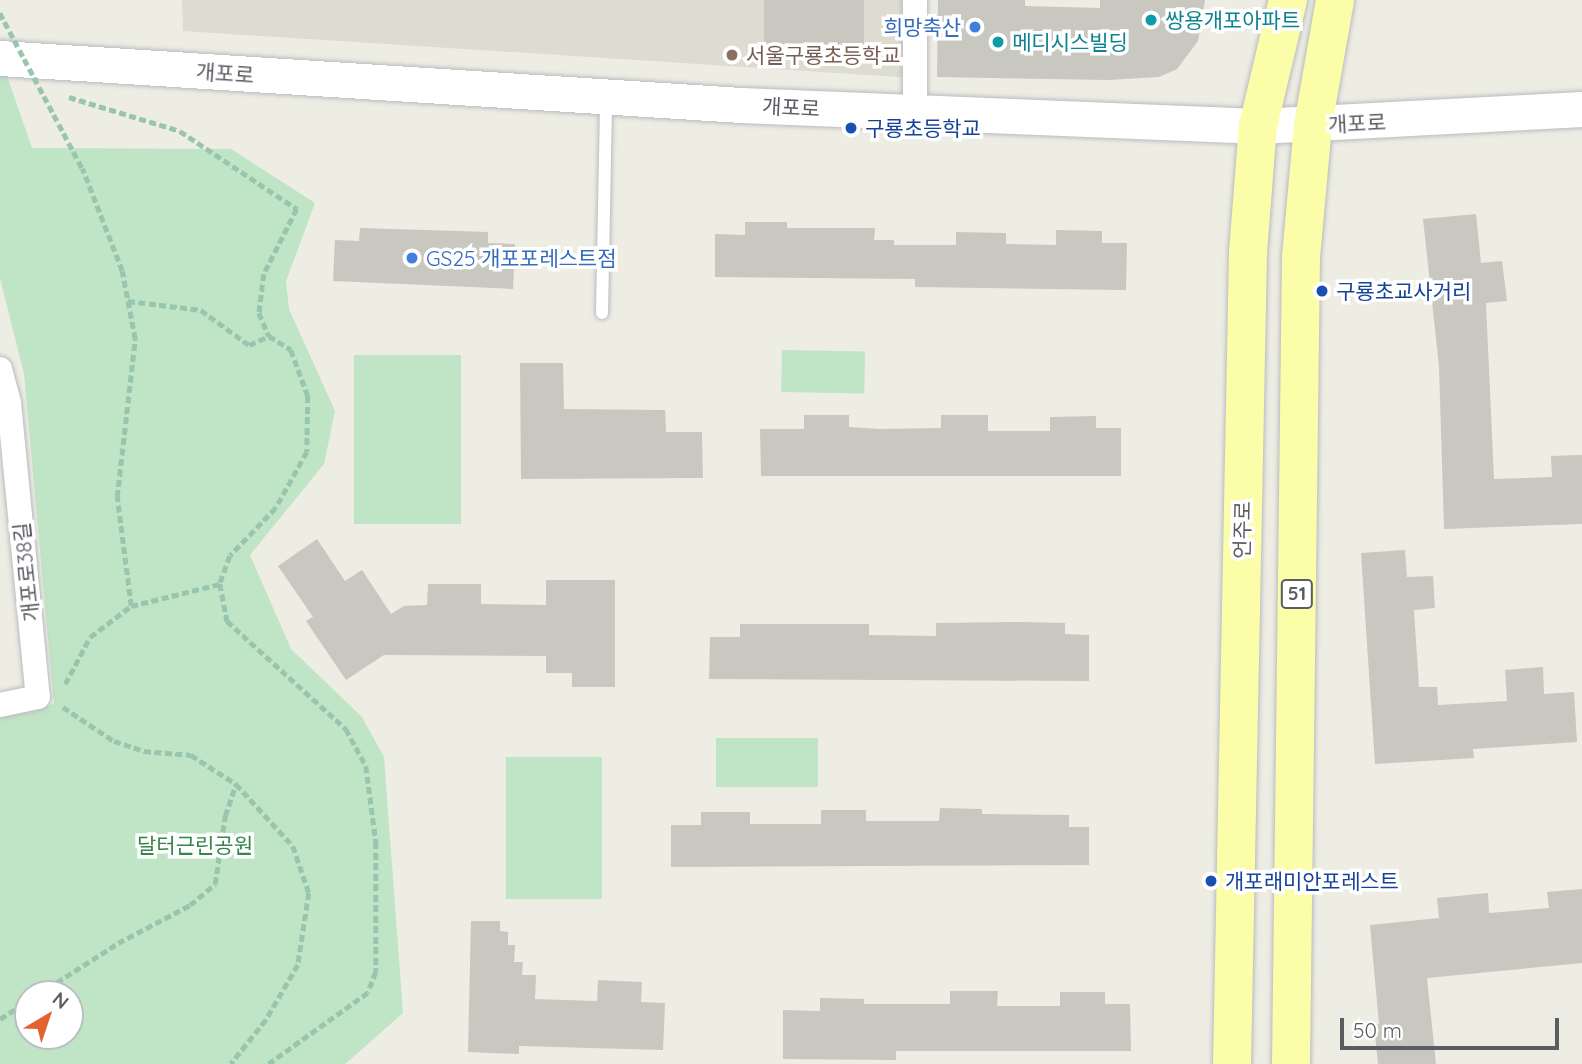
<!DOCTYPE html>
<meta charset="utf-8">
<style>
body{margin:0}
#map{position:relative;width:1582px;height:1064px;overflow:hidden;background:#edede3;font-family:Quicksand,"Noto Sans KR",sans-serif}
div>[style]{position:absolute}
.education>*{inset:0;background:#dddcd1}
.green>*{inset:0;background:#c0e4c6;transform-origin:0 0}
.building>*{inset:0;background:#c8c7c0;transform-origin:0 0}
.path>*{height:4.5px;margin-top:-2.25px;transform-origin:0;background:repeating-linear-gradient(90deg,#99c5ae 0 7px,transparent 0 10.5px)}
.roads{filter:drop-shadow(0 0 2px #babbc1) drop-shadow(0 0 2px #babbc1)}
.lane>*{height:12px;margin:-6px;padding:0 6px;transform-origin:6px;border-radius:6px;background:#fff}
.street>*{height:24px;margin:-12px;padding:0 12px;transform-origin:12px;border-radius:12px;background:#fff}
.secondary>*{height:35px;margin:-17.5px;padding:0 17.5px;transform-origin:17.5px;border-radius:17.5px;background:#fff}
.primary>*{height:38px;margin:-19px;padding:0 19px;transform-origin:19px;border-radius:19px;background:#fbfda9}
.path-bridge>*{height:4.5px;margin-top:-2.25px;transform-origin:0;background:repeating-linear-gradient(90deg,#99c5ae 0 7px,transparent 0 10.5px)}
.dots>*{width:19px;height:19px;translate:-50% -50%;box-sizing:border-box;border:4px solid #fff;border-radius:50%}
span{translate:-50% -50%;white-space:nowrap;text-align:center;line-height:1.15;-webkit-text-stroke:7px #fff;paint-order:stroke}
.shield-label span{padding:2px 5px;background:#fff;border:2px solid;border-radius:5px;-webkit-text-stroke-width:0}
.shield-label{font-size:19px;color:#5b5d63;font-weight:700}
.culture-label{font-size:21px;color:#0d838f}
.left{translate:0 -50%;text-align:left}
.shop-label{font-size:21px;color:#366cbe}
.right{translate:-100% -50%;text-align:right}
.education-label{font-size:21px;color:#785e54}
.street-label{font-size:21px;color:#5b5d63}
.transit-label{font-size:21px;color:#164399}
.park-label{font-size:21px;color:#38854a}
.north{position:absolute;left:14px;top:980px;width:70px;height:70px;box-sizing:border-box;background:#fff;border:2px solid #bdbec1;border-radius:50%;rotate:39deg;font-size:19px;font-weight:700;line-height:28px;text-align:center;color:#5b5d63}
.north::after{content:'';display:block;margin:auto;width:24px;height:32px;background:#e46132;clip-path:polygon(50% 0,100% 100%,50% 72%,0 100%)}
.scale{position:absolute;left:1340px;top:1018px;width:219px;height:32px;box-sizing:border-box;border:4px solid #5b5d63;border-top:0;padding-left:9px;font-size:21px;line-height:24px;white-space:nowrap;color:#5b5d63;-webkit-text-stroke:5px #fff;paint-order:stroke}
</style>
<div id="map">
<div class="education">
<div style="clip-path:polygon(182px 0,915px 0,915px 78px,183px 31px)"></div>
</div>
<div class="green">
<div style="clip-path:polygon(evenodd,0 56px,32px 148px,231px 149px,315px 203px,286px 281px,289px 309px,335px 411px,324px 464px,250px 555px,291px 649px,362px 717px,384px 757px,403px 1013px,345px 1064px,0 1064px,0 718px,54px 704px,24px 374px,0 278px,0 56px,28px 994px,70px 994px,70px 1036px,28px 1036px,28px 994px)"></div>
<div style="left:782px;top:350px;width:83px;height:42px;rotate:1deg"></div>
<div style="left:354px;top:355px;width:107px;height:169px"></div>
<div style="left:716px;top:738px;width:102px;height:49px"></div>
<div style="left:506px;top:757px;width:96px;height:142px"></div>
</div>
<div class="building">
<div style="left:764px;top:0;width:100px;height:44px"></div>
<div style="clip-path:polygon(938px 0,1025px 0,1025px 6px,1100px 8px,1100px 0,1205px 0,1198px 41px,1177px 69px,1159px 77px,1109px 80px,937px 77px)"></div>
<div style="clip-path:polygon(1476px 214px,1481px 263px,1502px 261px,1507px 301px,1486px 303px,1494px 479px,1552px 477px,1551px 456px,1582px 455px,1582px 524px,1444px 529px,1439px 366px,1423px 219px)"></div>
<div style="clip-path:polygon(745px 222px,787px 222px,787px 228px,875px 228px,874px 240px,894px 240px,894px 245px,956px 245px,956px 232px,1006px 233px,1006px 244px,1056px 245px,1056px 230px,1102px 231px,1102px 243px,1127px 243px,1126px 290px,915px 287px,915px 279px,715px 277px,715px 234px,745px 235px)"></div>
<div style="clip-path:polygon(360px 228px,488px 232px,488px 243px,515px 244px,513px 289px,333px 281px,335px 240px,359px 241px)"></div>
<div style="clip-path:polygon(520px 363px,563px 363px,564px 409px,665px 410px,666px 432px,702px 432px,703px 478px,521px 479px)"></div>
<div style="clip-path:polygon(804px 415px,849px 415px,849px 427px,881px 429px,941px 428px,941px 415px,988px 415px,988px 431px,1050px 431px,1050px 417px,1096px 416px,1096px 428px,1121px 428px,1121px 476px,761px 476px,760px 429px,804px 429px)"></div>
<div style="clip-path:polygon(317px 539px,345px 581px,362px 570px,391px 614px,404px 606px,427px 605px,428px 584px,481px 584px,481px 604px,546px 605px,546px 580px,615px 580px,615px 687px,572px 687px,572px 673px,546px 673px,546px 656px,384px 655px,346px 680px,306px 621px,313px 617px,278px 566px)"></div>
<div style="clip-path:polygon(1405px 550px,1407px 577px,1433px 576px,1435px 608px,1414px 610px,1419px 687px,1437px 687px,1438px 705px,1507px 701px,1505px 670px,1543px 667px,1544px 694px,1574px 692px,1577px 742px,1473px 749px,1474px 758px,1375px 764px,1361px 553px)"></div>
<div style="clip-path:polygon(1018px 622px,1065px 623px,1065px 634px,1089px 635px,1089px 681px,709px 679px,710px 637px,740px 637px,740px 624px,869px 624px,869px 635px,936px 636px,936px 623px)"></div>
<div style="clip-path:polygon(940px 808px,982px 809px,982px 814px,1069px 815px,1069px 827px,1089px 827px,1089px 865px,671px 867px,671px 825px,701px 825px,701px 812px,750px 812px,750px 824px,821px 824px,821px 810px,866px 810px,866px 821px,939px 821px)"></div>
<div style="clip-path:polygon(1582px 889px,1582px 963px,1427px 978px,1436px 1064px,1378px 1064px,1374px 1025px,1379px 1024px,1370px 925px,1439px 918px,1437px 898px,1488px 893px,1489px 913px,1549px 908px,1547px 892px)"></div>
<div style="clip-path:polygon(471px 921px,500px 921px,500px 931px,508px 932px,508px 945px,515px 945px,514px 962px,523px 962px,522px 975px,536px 975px,535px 999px,597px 1001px,598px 980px,642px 982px,641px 1002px,665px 1003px,663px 1050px,519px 1046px,519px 1054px,468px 1052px)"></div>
<div style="clip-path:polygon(950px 991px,998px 991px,997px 1006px,1060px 1006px,1060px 992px,1105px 992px,1105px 1004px,1130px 1004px,1131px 1051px,896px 1051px,896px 1060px,783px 1059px,783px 1010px,820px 1011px,820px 998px,864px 999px,864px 1004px,950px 1004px)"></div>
</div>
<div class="path">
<div style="left:69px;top:97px;width:116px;rotate:17deg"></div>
<div style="left:180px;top:131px;width:141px;rotate:33.7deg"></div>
<div style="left:297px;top:209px;width:73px;rotate:116.9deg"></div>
<div style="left:264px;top:274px;width:39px;rotate:97deg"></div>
<div style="left:259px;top:313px;width:25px;rotate:67deg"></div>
<div style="left:269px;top:336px;width:26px;rotate:32deg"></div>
<div style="left:291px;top:350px;width:49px;rotate:69.7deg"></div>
<div style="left:308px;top:396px;width:56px;rotate:91deg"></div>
<div style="left:307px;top:452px;width:64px;rotate:119deg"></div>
<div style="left:276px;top:508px;width:66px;rotate:133.8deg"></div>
<div style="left:230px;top:556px;width:30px;rotate:110deg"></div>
<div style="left:220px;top:584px;width:38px;rotate:79deg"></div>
<div style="left:227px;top:621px;width:161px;rotate:42.2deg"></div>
<div style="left:346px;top:729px;width:42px;rotate:61.6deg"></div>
<div style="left:366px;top:766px;width:77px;rotate:82.5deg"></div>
<div style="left:376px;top:842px;width:130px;rotate:90deg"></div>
<div style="left:376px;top:972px;width:22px;rotate:111deg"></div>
<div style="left:368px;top:993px;width:122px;rotate:144.4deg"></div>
<div style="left:128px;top:301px;width:74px;rotate:7deg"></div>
<div style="left:201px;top:310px;width:59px;rotate:36.1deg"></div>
<div style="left:249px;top:345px;width:22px;rotate:-24deg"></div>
<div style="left:131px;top:606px;width:92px;rotate:-13.9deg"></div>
<div style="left:65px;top:684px;width:53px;rotate:-62deg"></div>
<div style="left:90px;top:637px;width:51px;rotate:-37.1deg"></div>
<div style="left:131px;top:606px;width:110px;rotate:-97.3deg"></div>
<div style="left:117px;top:497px;width:159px;rotate:-83.5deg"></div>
<div style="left:135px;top:339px;width:69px;rotate:-100.8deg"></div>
<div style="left:122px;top:271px;width:110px;rotate:-111.2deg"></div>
<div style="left:63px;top:707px;width:61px;rotate:33.7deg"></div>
<div style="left:114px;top:741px;width:32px;rotate:18deg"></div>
<div style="left:144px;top:751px;width:47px;rotate:4.9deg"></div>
<div style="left:191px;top:755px;width:54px;rotate:32.8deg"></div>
<div style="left:236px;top:784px;width:84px;rotate:47.4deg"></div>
<div style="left:293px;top:846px;width:50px;rotate:71.2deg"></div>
<div style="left:309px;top:893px;width:73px;rotate:98.7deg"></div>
<div style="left:298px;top:965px;width:64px;rotate:120.2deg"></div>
<div style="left:266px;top:1020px;width:56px;rotate:128.5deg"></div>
<div style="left:39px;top:994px;width:94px;rotate:-32.8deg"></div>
<div style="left:118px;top:943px;width:81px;rotate:-27.8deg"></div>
<div style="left:190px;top:905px;width:33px;rotate:-40deg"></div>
<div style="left:215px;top:884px;width:69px;rotate:-81.6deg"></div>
<div style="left:225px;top:816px;width:34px;rotate:-71deg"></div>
<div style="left:0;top:1019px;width:33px;rotate:-33deg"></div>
</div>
<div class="roads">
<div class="lane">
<div style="left:602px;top:313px;width:216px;rotate:-88.9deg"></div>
</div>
<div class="street">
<div style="left:915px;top:0;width:113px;rotate:90deg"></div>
<div style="left:0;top:369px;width:35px;rotate:75deg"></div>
<div style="left:9px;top:403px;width:295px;rotate:84.4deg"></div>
<div style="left:38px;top:697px;width:39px;rotate:168deg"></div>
</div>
<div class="secondary">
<div style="left:0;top:58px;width:742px;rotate:3.63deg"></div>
<div style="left:741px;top:105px;width:517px;rotate:2.33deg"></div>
<div style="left:1258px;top:126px;width:324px;rotate:-3deg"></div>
</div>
<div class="primary">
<div style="left:1232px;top:1064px;width:812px;rotate:-88.87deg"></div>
<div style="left:1248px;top:252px;width:126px;rotate:-85.5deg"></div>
<div style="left:1258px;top:126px;width:130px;rotate:-76.6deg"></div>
<div style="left:1291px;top:1064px;width:807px;rotate:-89.29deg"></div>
<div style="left:1301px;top:257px;width:133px;rotate:-84.8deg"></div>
<div style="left:1313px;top:125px;width:127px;rotate:-80deg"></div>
</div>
</div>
<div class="path-bridge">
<div style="left:0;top:13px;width:175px;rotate:62.1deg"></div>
</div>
<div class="dots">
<div style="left:1151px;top:20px;background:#0f9aa8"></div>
<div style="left:975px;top:27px;background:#3f7fe0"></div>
<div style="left:998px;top:42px;background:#0f9aa8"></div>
<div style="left:732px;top:55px;background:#8d6e63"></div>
<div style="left:851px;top:128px;background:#1a4fb4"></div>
<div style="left:412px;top:258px;background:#3f7fe0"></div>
<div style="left:1322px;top:291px;background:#1a4fb4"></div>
<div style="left:1211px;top:881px;background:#1a4fb4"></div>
</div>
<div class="shield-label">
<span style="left:1297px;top:594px">51</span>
</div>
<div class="culture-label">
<span class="left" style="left:1165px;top:20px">쌍용개포아파트</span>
<span class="left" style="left:1012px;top:42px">메디시스빌딩</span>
</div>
<div class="shop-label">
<span class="right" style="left:961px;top:27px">희망축산</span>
<span class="left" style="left:426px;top:258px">GS25 개포포레스트점</span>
</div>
<div class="education-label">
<span class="left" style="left:746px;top:55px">서울구룡초등학교</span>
</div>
<div class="street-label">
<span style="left:225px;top:73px;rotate:4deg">개포로</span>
<span style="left:791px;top:107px;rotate:3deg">개포로</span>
<span style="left:1357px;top:123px;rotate:-3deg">개포로</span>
<span style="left:1242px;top:530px;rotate:-89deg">언주로</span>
<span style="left:26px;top:572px;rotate:-96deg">개포로38길</span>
</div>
<div class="transit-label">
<span class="left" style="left:865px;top:128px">구룡초등학교</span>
<span class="left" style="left:1336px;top:291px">구룡초교사거리</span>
<span class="left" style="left:1225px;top:881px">개포래미안포레스트</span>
</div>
<div class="park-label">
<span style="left:195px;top:845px">달터근린공원</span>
</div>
<div class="north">N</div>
<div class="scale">50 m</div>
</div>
